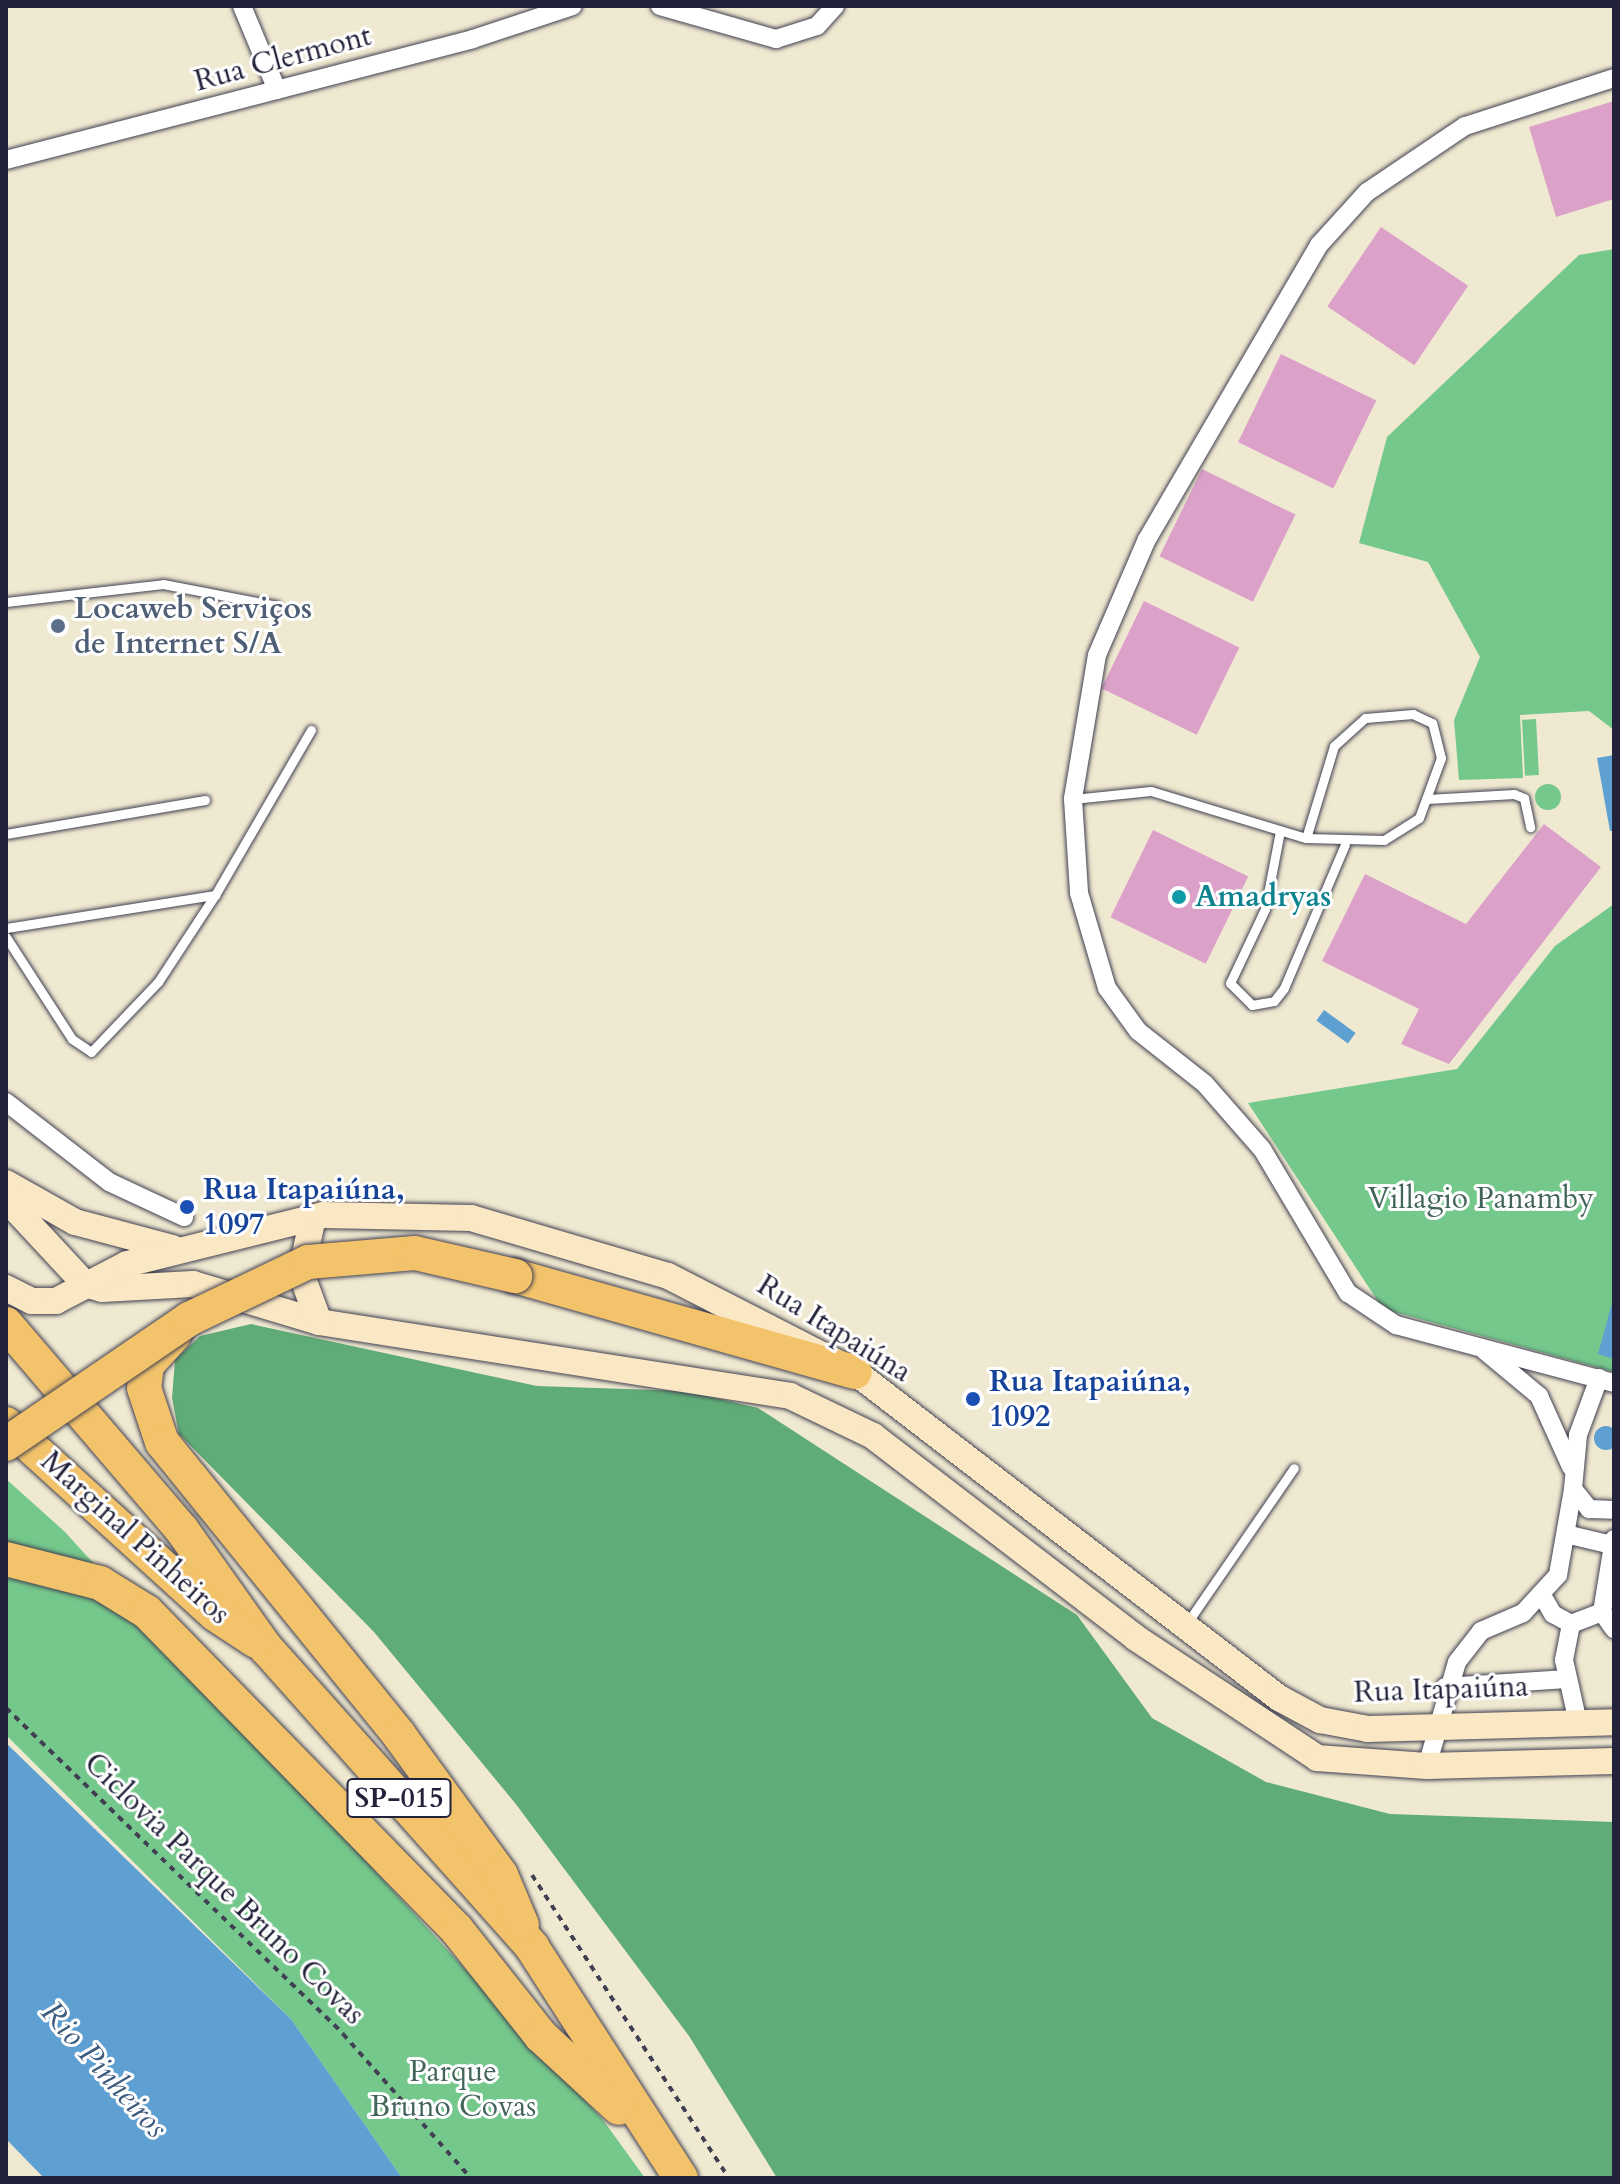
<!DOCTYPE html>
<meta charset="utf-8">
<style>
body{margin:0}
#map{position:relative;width:1620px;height:2184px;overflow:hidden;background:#f0e9d1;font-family:Cardo,serif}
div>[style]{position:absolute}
.green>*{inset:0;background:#75c88c;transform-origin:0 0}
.round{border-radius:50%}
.forest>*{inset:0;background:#60ac78}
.water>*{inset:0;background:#5da0d1;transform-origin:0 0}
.building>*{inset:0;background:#dba1c9;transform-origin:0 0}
.path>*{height:4px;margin-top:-2px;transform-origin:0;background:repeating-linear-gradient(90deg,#414052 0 6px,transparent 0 12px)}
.roads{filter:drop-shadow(0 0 2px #414052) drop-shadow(0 0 2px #414052)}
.service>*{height:9px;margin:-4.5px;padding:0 4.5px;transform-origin:4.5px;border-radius:4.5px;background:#fff}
.minor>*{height:18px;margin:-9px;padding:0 9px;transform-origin:9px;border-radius:9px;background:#fff}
.secondary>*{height:26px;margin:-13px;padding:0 13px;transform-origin:13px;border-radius:13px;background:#fae7c3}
.motorway>*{height:34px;margin:-17px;padding:0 17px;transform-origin:17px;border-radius:17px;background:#f2c36a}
.bridges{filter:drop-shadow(0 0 2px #414052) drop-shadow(0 0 2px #414052)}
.motorway-bridge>*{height:34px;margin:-17px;padding:0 17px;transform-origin:17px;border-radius:17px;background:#f2c36a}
.dots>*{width:22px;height:22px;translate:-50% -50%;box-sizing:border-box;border:4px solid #fff;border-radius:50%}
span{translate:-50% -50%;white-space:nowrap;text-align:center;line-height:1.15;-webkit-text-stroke:6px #fff;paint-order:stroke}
.shield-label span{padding:2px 6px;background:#fff;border:2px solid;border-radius:6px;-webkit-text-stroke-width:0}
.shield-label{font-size:28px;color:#22223b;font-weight:700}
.street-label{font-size:30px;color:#22223b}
.service-label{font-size:30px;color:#4e5e75;font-weight:700}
.left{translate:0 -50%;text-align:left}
.culture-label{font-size:30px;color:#0d838f;font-weight:700}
.transit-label{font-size:30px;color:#164399;font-weight:700}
.park-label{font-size:30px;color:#43645b}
.water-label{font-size:32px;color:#3d5b7e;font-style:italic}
.frame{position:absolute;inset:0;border:8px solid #22223b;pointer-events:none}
</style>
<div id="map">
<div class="green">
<div style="clip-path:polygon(1614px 249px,1614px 730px,1589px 711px,1520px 715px,1523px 778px,1459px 780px,1454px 720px,1480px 657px,1428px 562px,1359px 543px,1387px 437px,1579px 255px)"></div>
<div style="left:1536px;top:719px;width:56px;height:14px;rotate:87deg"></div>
<div class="round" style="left:1535px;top:784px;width:26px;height:26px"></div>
<div style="clip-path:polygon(1614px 904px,1614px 1372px,1383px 1309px,1248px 1103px,1457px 1069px,1555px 946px)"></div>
<div style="clip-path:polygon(6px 1479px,64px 1531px,603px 2120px,645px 2178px,402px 2178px,291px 2019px,6px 1735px)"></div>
</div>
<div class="forest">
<div style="clip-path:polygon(251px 1324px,537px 1386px,686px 1391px,758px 1408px,1077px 1615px,1152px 1718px,1266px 1782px,1390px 1814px,1614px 1822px,1614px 2178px,777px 2178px,689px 2036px,515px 1803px,374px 1632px,179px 1434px,172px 1398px,175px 1360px,200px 1336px)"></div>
</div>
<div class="water">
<div style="clip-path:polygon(1614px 755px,1614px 831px,1610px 831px,1597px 758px)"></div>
<div style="left:1324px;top:1010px;width:39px;height:13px;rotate:36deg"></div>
<div style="clip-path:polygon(1614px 1296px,1614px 1359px,1598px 1354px)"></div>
<div class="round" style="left:1594px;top:1426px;width:24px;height:24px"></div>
<div style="clip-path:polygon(6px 1743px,291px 2019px,402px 2178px,44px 2178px,6px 2139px)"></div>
</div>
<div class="building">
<div style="clip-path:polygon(1614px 101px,1614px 199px,1556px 217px,1529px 127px)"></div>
<div style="left:1381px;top:227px;width:105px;height:96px;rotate:34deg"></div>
<div style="left:1281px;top:354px;width:106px;height:98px;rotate:26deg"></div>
<div style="left:1202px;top:469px;width:104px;height:97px;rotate:26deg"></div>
<div style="left:1144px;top:601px;width:106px;height:97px;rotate:26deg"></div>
<div style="clip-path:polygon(1544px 824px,1601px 867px,1449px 1064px,1401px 1044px,1419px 1009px,1322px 961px,1365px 874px,1466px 924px)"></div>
<div style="left:1153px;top:830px;width:106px;height:97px;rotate:26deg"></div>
</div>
<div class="path">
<div style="left:6px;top:1708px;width:469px;rotate:44deg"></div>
<div style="left:343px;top:2034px;width:193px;rotate:48.4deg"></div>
<div style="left:532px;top:1875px;width:361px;rotate:57deg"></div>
</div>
<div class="roads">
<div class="service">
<div style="left:6px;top:602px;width:158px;rotate:-6.5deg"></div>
<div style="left:163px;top:584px;width:116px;rotate:10.9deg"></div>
<div style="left:1073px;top:799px;width:78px;rotate:-5.9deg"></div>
<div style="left:1151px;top:791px;width:162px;rotate:16.9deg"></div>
<div style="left:1306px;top:838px;width:78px;rotate:1.5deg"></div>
<div style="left:1384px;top:840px;width:41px;rotate:-32.2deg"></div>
<div style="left:1419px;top:818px;width:64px;rotate:-69.9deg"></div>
<div style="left:1441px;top:758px;width:36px;rotate:-104deg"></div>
<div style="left:1432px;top:723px;width:21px;rotate:-155deg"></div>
<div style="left:1413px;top:714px;width:48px;rotate:175.2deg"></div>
<div style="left:1365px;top:718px;width:42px;rotate:137.9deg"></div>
<div style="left:1334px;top:746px;width:96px;rotate:106.9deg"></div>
<div style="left:1427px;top:799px;width:87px;rotate:-3.3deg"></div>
<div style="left:1514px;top:794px;width:11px;rotate:22deg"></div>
<div style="left:1524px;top:798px;width:30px;rotate:78deg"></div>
<div style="left:1280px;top:831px;width:79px;rotate:100.9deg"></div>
<div style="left:1265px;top:909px;width:82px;rotate:115.3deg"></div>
<div style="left:1230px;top:983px;width:31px;rotate:45deg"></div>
<div style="left:1252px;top:1005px;width:22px;rotate:-10deg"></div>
<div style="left:1274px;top:1001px;width:16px;rotate:-52deg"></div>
<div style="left:1284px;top:988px;width:156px;rotate:-67deg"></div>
<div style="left:6px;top:834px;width:202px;rotate:-9.7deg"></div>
<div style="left:6px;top:928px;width:212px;rotate:-9deg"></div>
<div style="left:215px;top:895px;width:191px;rotate:-59.8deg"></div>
<div style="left:6px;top:937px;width:121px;rotate:57.1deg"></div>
<div style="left:72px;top:1039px;width:23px;rotate:34deg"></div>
<div style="left:91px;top:1052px;width:97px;rotate:-46.3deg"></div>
<div style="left:158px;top:982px;width:104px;rotate:-56.8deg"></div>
<div style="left:1187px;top:1623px;width:188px;rotate:-55.4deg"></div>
</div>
<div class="minor">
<div style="left:242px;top:6px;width:91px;rotate:67.4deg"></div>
<div style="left:660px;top:6px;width:121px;rotate:15.9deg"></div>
<div style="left:776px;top:39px;width:43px;rotate:-17.6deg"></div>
<div style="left:817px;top:26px;width:27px;rotate:-48deg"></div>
<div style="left:1614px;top:78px;width:157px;rotate:162.1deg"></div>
<div style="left:1465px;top:126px;width:118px;rotate:146deg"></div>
<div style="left:1367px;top:192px;width:72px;rotate:132.2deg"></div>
<div style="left:1319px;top:245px;width:341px;rotate:120.3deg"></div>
<div style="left:1147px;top:539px;width:126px;rotate:113.3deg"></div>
<div style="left:1097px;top:655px;width:146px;rotate:99.5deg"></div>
<div style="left:1073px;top:799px;width:94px;rotate:86.3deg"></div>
<div style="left:1079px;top:893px;width:99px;rotate:73.6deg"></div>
<div style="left:1107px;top:988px;width:53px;rotate:54.2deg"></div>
<div style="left:1138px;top:1031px;width:85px;rotate:38.3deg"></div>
<div style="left:1205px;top:1084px;width:86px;rotate:48.8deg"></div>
<div style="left:1262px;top:1149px;width:168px;rotate:59.2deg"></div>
<div style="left:1348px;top:1293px;width:58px;rotate:33.7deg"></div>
<div style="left:1396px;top:1325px;width:226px;rotate:14.9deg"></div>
<div style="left:6px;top:160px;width:482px;rotate:-14.5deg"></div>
<div style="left:473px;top:39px;width:105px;rotate:-18.3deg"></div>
<div style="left:6px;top:1102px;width:130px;rotate:37.8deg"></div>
<div style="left:109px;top:1182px;width:83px;rotate:25deg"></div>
<div style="left:1484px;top:1350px;width:72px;rotate:39.9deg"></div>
<div style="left:1539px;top:1396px;width:78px;rotate:65.7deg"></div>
<div style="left:1599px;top:1378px;width:61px;rotate:110.2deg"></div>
<div style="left:1578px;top:1435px;width:54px;rotate:95.3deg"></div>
<div style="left:1573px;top:1489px;width:26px;rotate:51deg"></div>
<div style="left:1589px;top:1509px;width:25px;rotate:2deg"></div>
<div style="left:1570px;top:1535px;width:43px;rotate:13.4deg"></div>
<div style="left:1614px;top:1539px;width:74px;rotate:99.3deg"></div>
<div style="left:1602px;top:1612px;width:21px;rotate:55deg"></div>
<div style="left:1543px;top:1597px;width:20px;rotate:60deg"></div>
<div style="left:1553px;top:1614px;width:21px;rotate:29deg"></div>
<div style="left:1571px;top:1624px;width:33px;rotate:-21deg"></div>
<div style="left:1571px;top:1624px;width:37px;rotate:101deg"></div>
<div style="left:1564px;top:1660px;width:59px;rotate:77.4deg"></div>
<div style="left:1445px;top:1687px;width:122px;rotate:-3.8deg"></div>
<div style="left:1427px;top:1766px;width:108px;rotate:-73.9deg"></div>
<div style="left:1457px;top:1662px;width:39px;rotate:-52deg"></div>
<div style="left:1481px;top:1631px;width:46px;rotate:-23.2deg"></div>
<div style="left:1523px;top:1613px;width:52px;rotate:-47.4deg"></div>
<div style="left:1558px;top:1575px;width:87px;rotate:-80.1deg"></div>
</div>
<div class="secondary">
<div style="left:6px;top:1183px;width:79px;rotate:29.5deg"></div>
<div style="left:75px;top:1222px;width:101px;rotate:14.9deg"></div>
<div style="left:6px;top:1199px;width:116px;rotate:47.1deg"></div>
<div style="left:85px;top:1284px;width:18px;rotate:16deg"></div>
<div style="left:102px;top:1289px;width:91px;rotate:-3.1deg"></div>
<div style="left:193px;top:1284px;width:132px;rotate:16.8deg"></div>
<div style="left:319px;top:1322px;width:477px;rotate:8.9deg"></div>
<div style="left:790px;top:1396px;width:92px;rotate:25.7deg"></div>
<div style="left:873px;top:1436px;width:332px;rotate:37.5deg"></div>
<div style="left:1136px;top:1638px;width:217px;rotate:33.5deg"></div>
<div style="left:1317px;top:1758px;width:110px;rotate:4.2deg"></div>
<div style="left:1427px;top:1766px;width:187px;rotate:-1.5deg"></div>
<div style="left:313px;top:1217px;width:57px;rotate:102.1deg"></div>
<div style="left:301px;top:1273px;width:52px;rotate:69.8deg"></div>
<div style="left:6px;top:1288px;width:29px;rotate:27deg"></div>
<div style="left:32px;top:1301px;width:24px"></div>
<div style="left:56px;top:1301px;width:80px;rotate:-27.5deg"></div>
<div style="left:127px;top:1264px;width:202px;rotate:-14deg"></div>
<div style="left:323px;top:1215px;width:148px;rotate:1.2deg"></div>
<div style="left:471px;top:1218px;width:205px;rotate:16.4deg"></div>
<div style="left:668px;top:1276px;width:210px;rotate:27.2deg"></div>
<div style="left:855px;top:1372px;width:535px;rotate:37.56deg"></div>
<div style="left:1279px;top:1698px;width:47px;rotate:28.2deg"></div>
<div style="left:1320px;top:1720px;width:49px;rotate:10.6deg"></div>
<div style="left:1368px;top:1729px;width:246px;rotate:-1.6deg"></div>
</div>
<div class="motorway">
<div style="left:515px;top:1276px;width:353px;rotate:15.8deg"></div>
<div style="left:6px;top:1324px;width:271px;rotate:49.5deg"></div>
<div style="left:182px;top:1530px;width:145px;rotate:54.6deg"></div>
<div style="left:266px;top:1648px;width:400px;rotate:48.3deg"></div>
<div style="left:532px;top:1947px;width:275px;rotate:57.2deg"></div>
<div style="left:175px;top:1334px;width:42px;rotate:132.1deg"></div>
<div style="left:147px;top:1365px;width:23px;rotate:97deg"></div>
<div style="left:144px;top:1388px;width:57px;rotate:71.6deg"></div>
<div style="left:162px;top:1442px;width:377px;rotate:51deg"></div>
<div style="left:399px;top:1735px;width:173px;rotate:53.9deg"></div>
<div style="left:501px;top:1875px;width:54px;rotate:67.2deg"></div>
<div style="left:6px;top:1424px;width:282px;rotate:42.3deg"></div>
<div style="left:215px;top:1614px;width:49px;rotate:33.4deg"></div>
<div style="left:6px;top:1559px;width:97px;rotate:14.3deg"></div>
<div style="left:100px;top:1583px;width:55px;rotate:31.7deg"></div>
<div style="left:147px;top:1612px;width:444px;rotate:45.7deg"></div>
<div style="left:457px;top:1930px;width:135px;rotate:51.6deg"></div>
<div style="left:541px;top:2036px;width:106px;rotate:42.7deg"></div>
</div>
</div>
<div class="bridges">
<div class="motorway-bridge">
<div style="left:6px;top:1444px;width:222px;rotate:-34.3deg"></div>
<div style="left:189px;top:1319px;width:132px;rotate:-25.6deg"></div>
<div style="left:308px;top:1262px;width:107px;rotate:-4.8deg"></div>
<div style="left:415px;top:1253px;width:103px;rotate:13deg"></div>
</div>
</div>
<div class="dots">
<div style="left:58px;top:626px;background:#5c6f8a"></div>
<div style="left:1179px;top:897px;background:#0f9aa8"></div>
<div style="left:187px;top:1207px;background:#1a4fb4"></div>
<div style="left:973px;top:1399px;background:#1a4fb4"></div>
</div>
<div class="shield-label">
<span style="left:399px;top:1798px">SP-015</span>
</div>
<div class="street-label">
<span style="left:283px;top:59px;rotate:-15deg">Rua Clermont</span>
<span style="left:834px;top:1329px;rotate:32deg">Rua Itapaiúna</span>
<span style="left:135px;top:1538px;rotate:42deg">Marginal Pinheiros</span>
<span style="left:1441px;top:1690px;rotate:-2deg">Rua Itapaiúna</span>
<span style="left:224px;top:1889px;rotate:44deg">Ciclovia Parque Bruno Covas</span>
</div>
<div class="service-label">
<span class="left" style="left:74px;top:626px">Locaweb Serviços<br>de Internet S/A</span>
</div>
<div class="culture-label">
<span class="left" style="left:1195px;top:897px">Amadryas</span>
</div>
<div class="transit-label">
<span class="left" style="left:203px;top:1207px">Rua Itapaiúna,<br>1097</span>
<span class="left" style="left:989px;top:1399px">Rua Itapaiúna,<br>1092</span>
</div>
<div class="park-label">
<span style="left:1481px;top:1199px">Villagio Panamby</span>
<span style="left:453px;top:2089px">Parque<br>Bruno Covas</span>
</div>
<div class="water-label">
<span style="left:104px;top:2070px;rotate:48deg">Rio Pinheiros</span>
</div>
<div class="frame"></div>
</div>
